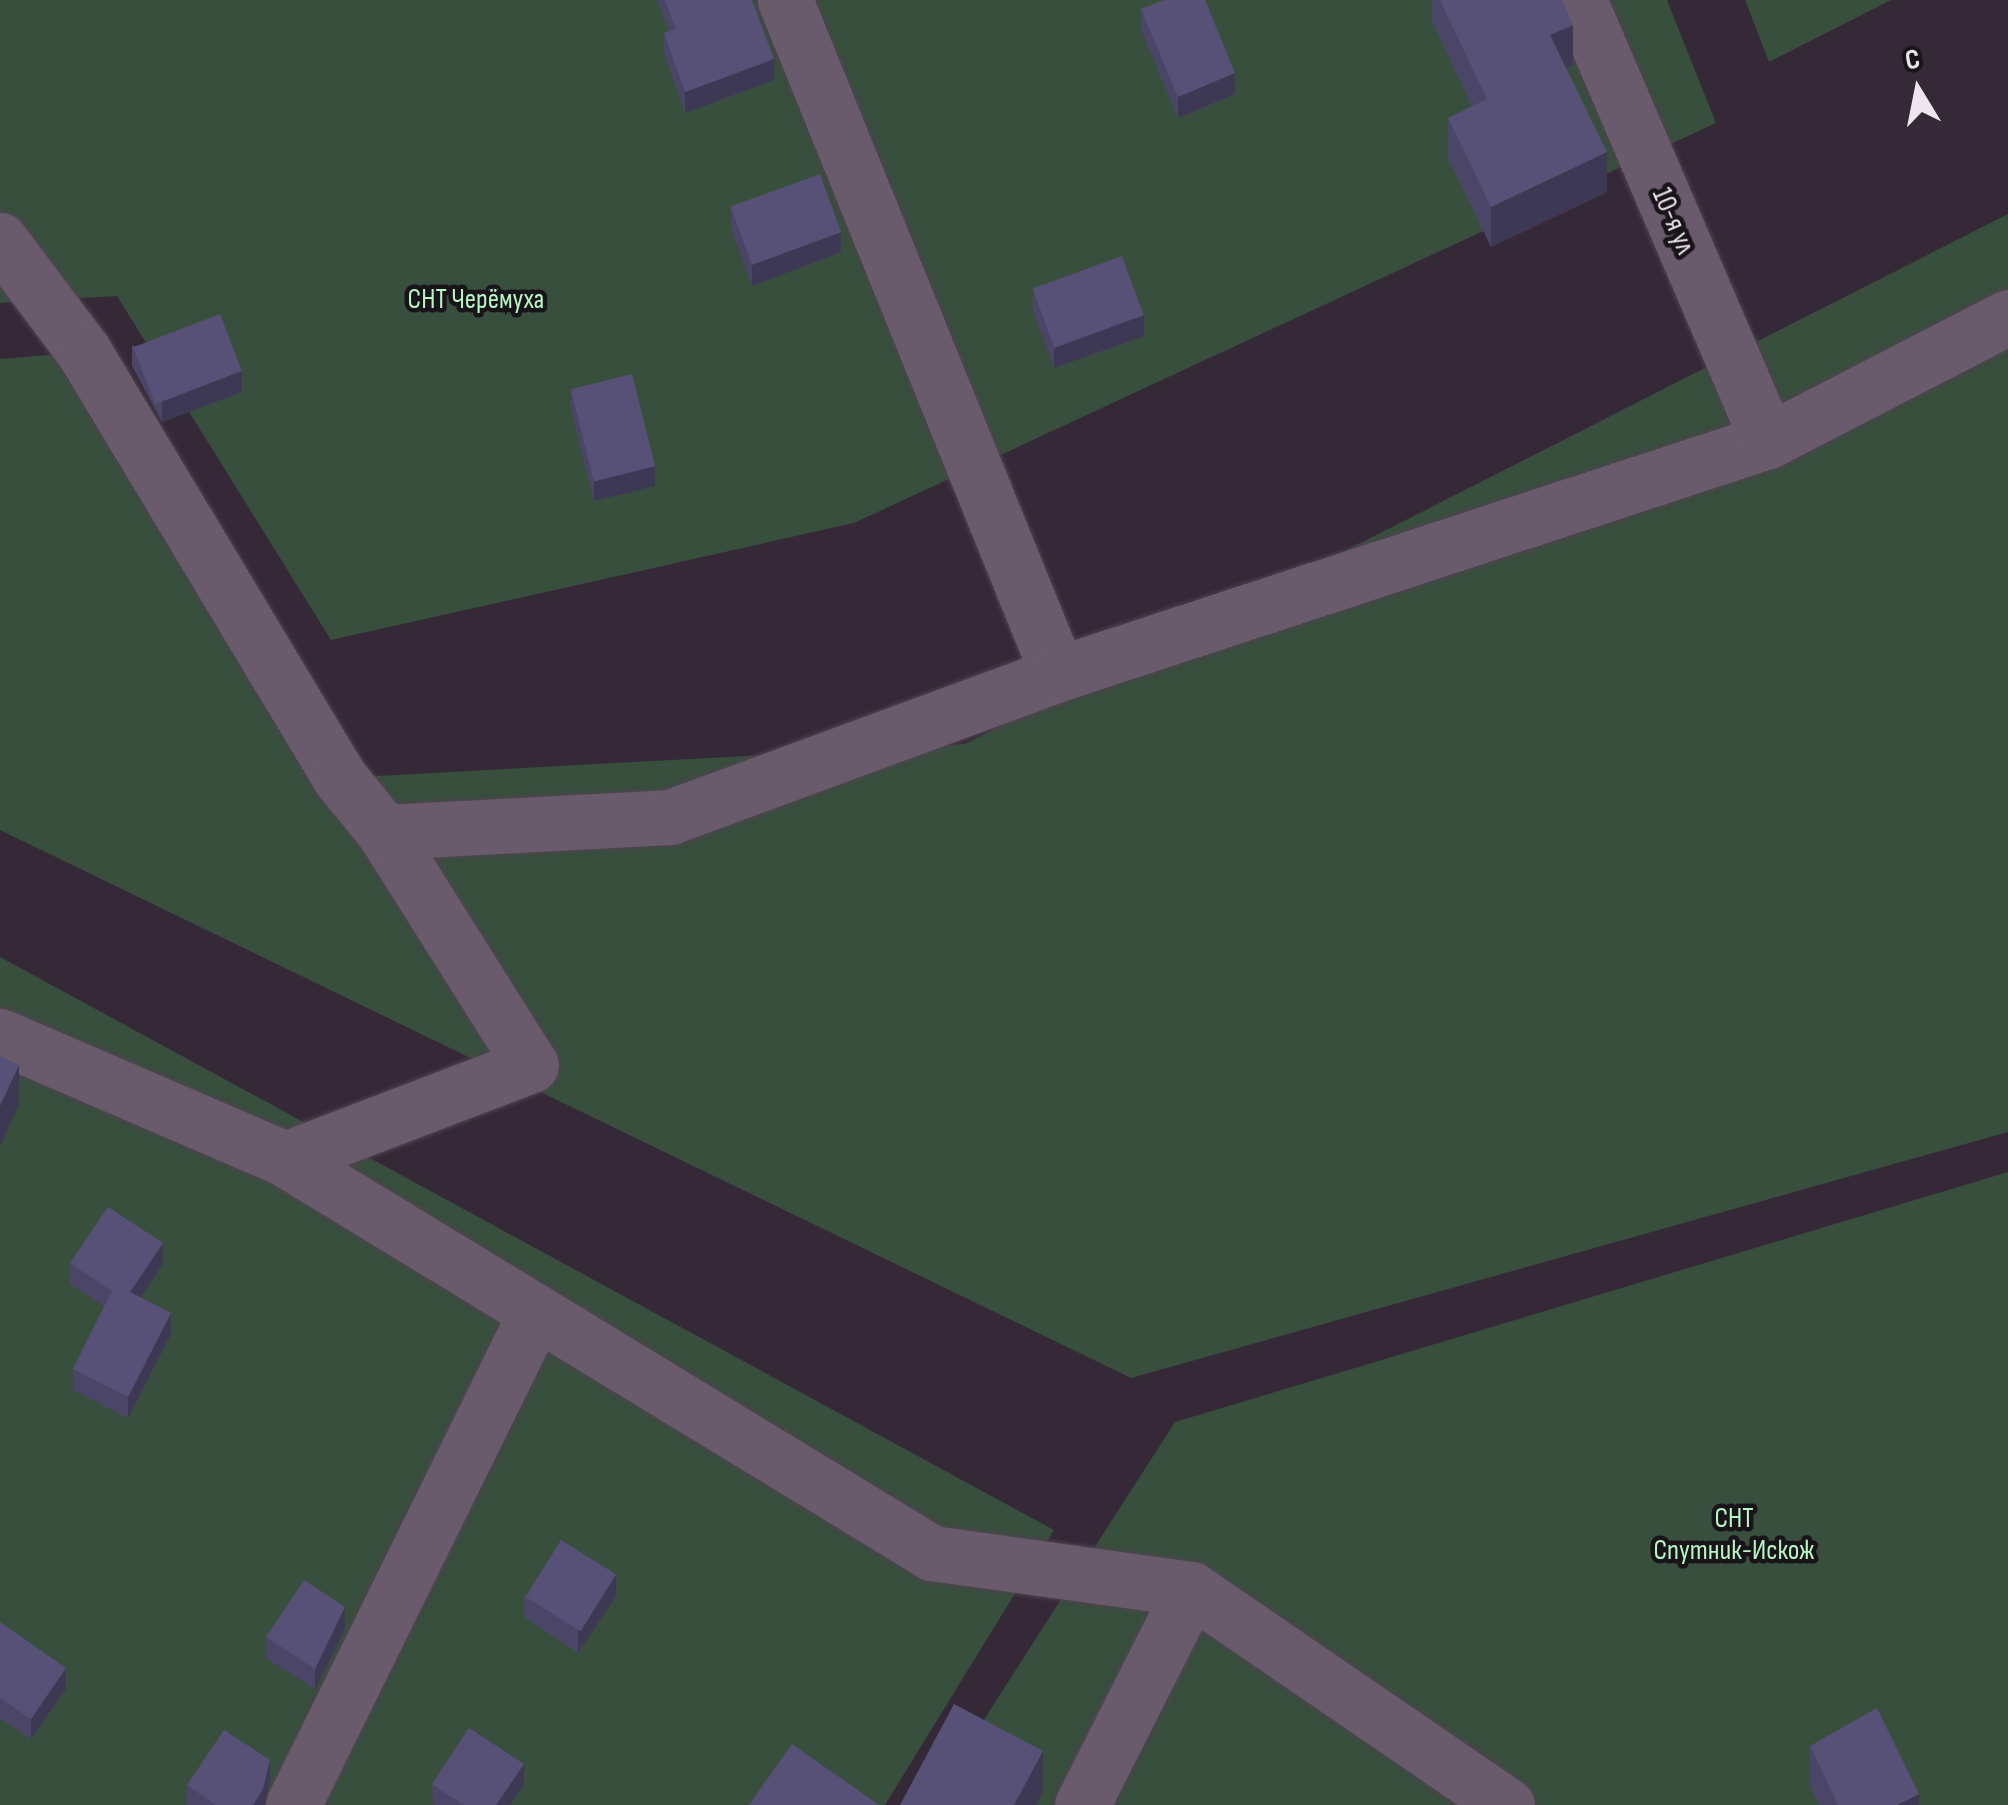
<!DOCTYPE html>
<meta charset="utf-8">
<style>
body{margin:0}
#map{position:relative;width:2008px;height:1805px;overflow:hidden;background:#352837;font-family:"Sofia Sans Condensed",sans-serif}
div>[style]{position:absolute}
.green>*{inset:0;background:#384f3d}
.roads{filter:drop-shadow(0 0 2px #4f4450) drop-shadow(0 0 2px #4f4450)}
.minor>*{height:55px;margin:-27.5px;padding:0 27.5px;transform-origin:27.5px;border-radius:27.5px;background:#695b6b}
.wall>*{inset:0;background:#4b4667}
.shaded-wall>*{inset:0;background:#3d3954}
.building>*{inset:0;background:#575178;transform-origin:0 0}
span{translate:-50% -50%;white-space:nowrap;text-align:center;line-height:1.15;-webkit-text-stroke:9px #19131a;paint-order:stroke}
.street-label{font-size:28px;color:#eee5ef}
.park-label{font-size:28px;color:#b7f7c4}
.north{position:absolute;left:1868px;top:40px;width:100px;height:100px;-webkit-text-stroke:8px #19131a;paint-order:stroke;rotate:350deg;font-size:28px;font-weight:700;line-height:40px;text-align:center;color:#eee5ef}
.north::after{content:'';display:block;margin:auto;width:35px;height:45px;background:#eee5ef;clip-path:polygon(50% 0,100% 100%,50% 72%,0 100%)}
</style>
<div id="map">
<div class="green">
<div style="clip-path:polygon(0 0,1667px 0,1716px 123px,854px 523px,331px 640px,117px 296px,0 303px)"></div>
<div style="clip-path:polygon(1745px 0,1891px 0,1769px 62px)"></div>
<div style="clip-path:polygon(2008px 214px,2008px 1132px,1131px 1378px,0 830px,0 359px,84px 352px,340px 778px,965px 744px)"></div>
<div style="clip-path:polygon(0 957px,1054px 1530px,885px 1805px,0 1805px)"></div>
<div style="clip-path:polygon(2008px 1172px,2008px 1805px,929px 1805px,1175px 1422px)"></div>
</div>
<div class="roads">
<div class="minor">
<div style="left:785px;top:0;width:727px;rotate:67.95deg"></div>
<div style="left:1579px;top:0;width:480px;rotate:66.8deg"></div>
<div style="left:0;top:240px;width:140px;rotate:53.1deg"></div>
<div style="left:84px;top:352px;width:497px;rotate:59deg"></div>
<div style="left:340px;top:778px;width:70px;rotate:50.8deg"></div>
<div style="left:384px;top:832px;width:275px;rotate:57.8deg"></div>
<div style="left:531px;top:1065px;width:263px;rotate:159.1deg"></div>
<div style="left:384px;top:832px;width:286px;rotate:-3deg"></div>
<div style="left:670px;top:817px;width:414px;rotate:-20.2deg"></div>
<div style="left:1058px;top:674px;width:747px;rotate:-18.17deg"></div>
<div style="left:1768px;top:441px;width:270px;rotate:-27.3deg"></div>
<div style="left:0;top:1036px;width:310px;rotate:23.3deg"></div>
<div style="left:285px;top:1159px;width:758px;rotate:31.34deg"></div>
<div style="left:932px;top:1553px;width:261px;rotate:7.9deg"></div>
<div style="left:1191px;top:1589px;width:383px;rotate:34.4deg"></div>
<div style="left:293px;top:1805px;width:550px;rotate:-63.76deg"></div>
<div style="left:1082px;top:1805px;width:242px;rotate:-63.2deg"></div>
</div>
</div>
<div class="wall">
<div style="clip-path:polygon(657px 0,752px 0,774px 80px,685px 113px,664px 54px,664px 33px,669px 31px)"></div>
<div style="clip-path:polygon(1432px 0,1562px 0,1573px 65px,1566px 68px,1607px 192px,1491px 247px,1448px 158px,1448px 118px,1472px 107px,1432px 21px)"></div>
<div style="clip-path:polygon(1141px 9px,1235px 94px,1178px 118px,1141px 30px)"></div>
<div style="clip-path:polygon(731px 206px,841px 252px,752px 286px,731px 227px)"></div>
<div style="clip-path:polygon(1033px 290px,1144px 336px,1054px 368px,1033px 310px)"></div>
<div style="clip-path:polygon(132px 345px,242px 392px,162px 422px,132px 366px)"></div>
<div style="clip-path:polygon(571px 389px,655px 486px,594px 501px,571px 409px)"></div>
<div style="clip-path:polygon(70px 1263px,163px 1264px,140px 1298px,171px 1334px,128px 1418px,73px 1390px,73px 1369px,104px 1306px,70px 1284px)"></div>
<div style="clip-path:polygon(524px 1596px,616px 1596px,578px 1653px,524px 1617px)"></div>
<div style="clip-path:polygon(0 1622px,66px 1689px,31px 1739px,0 1718px)"></div>
<div style="clip-path:polygon(345px 1628px,315px 1689px,266px 1658px,266px 1637px)"></div>
<div style="clip-path:polygon(1810px 1746px,1919px 1805px,1819px 1805px,1810px 1786px)"></div>
<div style="clip-path:polygon(270px 1781px,264px 1805px,187px 1805px,187px 1785px)"></div>
<div style="clip-path:polygon(432px 1784px,524px 1784px,510px 1805px,433px 1805px)"></div>
</div>
<div class="shaded-wall">
<div style="clip-path:polygon(1573px 25px,1573px 65px,1550px 75px,1550px 35px)"></div>
<div style="clip-path:polygon(774px 59px,774px 80px,685px 113px,685px 92px)"></div>
<div style="clip-path:polygon(1235px 73px,1235px 94px,1178px 118px,1178px 97px)"></div>
<div style="clip-path:polygon(1607px 152px,1607px 192px,1491px 247px,1491px 207px)"></div>
<div style="clip-path:polygon(841px 232px,841px 252px,752px 286px,752px 265px)"></div>
<div style="clip-path:polygon(1144px 315px,1144px 336px,1054px 368px,1054px 348px)"></div>
<div style="clip-path:polygon(242px 371px,242px 392px,162px 422px,162px 401px)"></div>
<div style="clip-path:polygon(655px 466px,655px 486px,594px 501px,594px 480px)"></div>
<div style="clip-path:polygon(19px 1065px,19px 1105px,0 1146px,0 1106px)"></div>
<div style="clip-path:polygon(163px 1243px,163px 1264px,130px 1313px,130px 1292px)"></div>
<div style="clip-path:polygon(171px 1313px,171px 1334px,128px 1418px,128px 1397px)"></div>
<div style="clip-path:polygon(616px 1575px,616px 1596px,578px 1653px,578px 1632px)"></div>
<div style="clip-path:polygon(345px 1607px,345px 1628px,315px 1689px,315px 1669px)"></div>
<div style="clip-path:polygon(66px 1668px,66px 1689px,31px 1739px,31px 1719px)"></div>
<div style="clip-path:polygon(1043px 1751px,1043px 1791px,1036px 1805px,1014px 1805px)"></div>
<div style="clip-path:polygon(270px 1760px,270px 1781px,264px 1805px,253px 1805px)"></div>
<div style="clip-path:polygon(524px 1764px,524px 1784px,510px 1805px,496px 1805px)"></div>
<div style="clip-path:polygon(1919px 1794px,1919px 1805px,1897px 1805px)"></div>
</div>
<div class="building">
<div style="clip-path:polygon(665px 0,752px 0,774px 59px,685px 92px,664px 33px,676px 29px)"></div>
<div style="clip-path:polygon(1164px 0,1205px 0,1235px 73px,1178px 97px,1141px 9px)"></div>
<div style="clip-path:polygon(1440px 0,1562px 0,1573px 25px,1550px 35px,1607px 152px,1491px 207px,1448px 118px,1487px 99px)"></div>
<div style="left:820px;top:174px;width:62px;height:95px;rotate:70deg"></div>
<div style="left:1122px;top:256px;width:63px;height:95px;rotate:70deg"></div>
<div style="left:220px;top:314px;width:61px;height:93px;rotate:69deg"></div>
<div style="left:632px;top:374px;width:95px;height:63px;rotate:76deg"></div>
<div style="clip-path:polygon(0 1056px,19px 1065px,0 1106px)"></div>
<div style="clip-path:polygon(108px 1207px,163px 1243px,130px 1292px,171px 1313px,128px 1397px,73px 1369px,112px 1291px,70px 1263px)"></div>
<div style="left:561px;top:1540px;width:65px;height:67px;rotate:32deg"></div>
<div style="clip-path:polygon(304px 1580px,345px 1607px,315px 1669px,266px 1637px)"></div>
<div style="clip-path:polygon(0 1622px,66px 1668px,31px 1719px,0 1698px)"></div>
<div style="clip-path:polygon(954px 1704px,1043px 1751px,1014px 1805px,900px 1805px)"></div>
<div style="clip-path:polygon(1877px 1708px,1919px 1794px,1897px 1805px,1838px 1805px,1810px 1746px)"></div>
<div style="clip-path:polygon(469px 1728px,524px 1764px,496px 1805px,464px 1805px,432px 1784px)"></div>
<div style="clip-path:polygon(224px 1730px,270px 1760px,263px 1789px,253px 1805px,216px 1805px,187px 1785px)"></div>
<div style="clip-path:polygon(792px 1744px,879px 1805px,749px 1805px)"></div>
</div>
<div class="street-label">
<span style="left:1673px;top:221px;rotate:67deg">10-я ул</span>
</div>
<div class="park-label">
<span style="left:476px;top:300px">СНТ Черёмуха</span>
<span style="left:1734px;top:1535px">СНТ<br>Спутник-Искож</span>
</div>
<div class="north">С</div>
</div>
